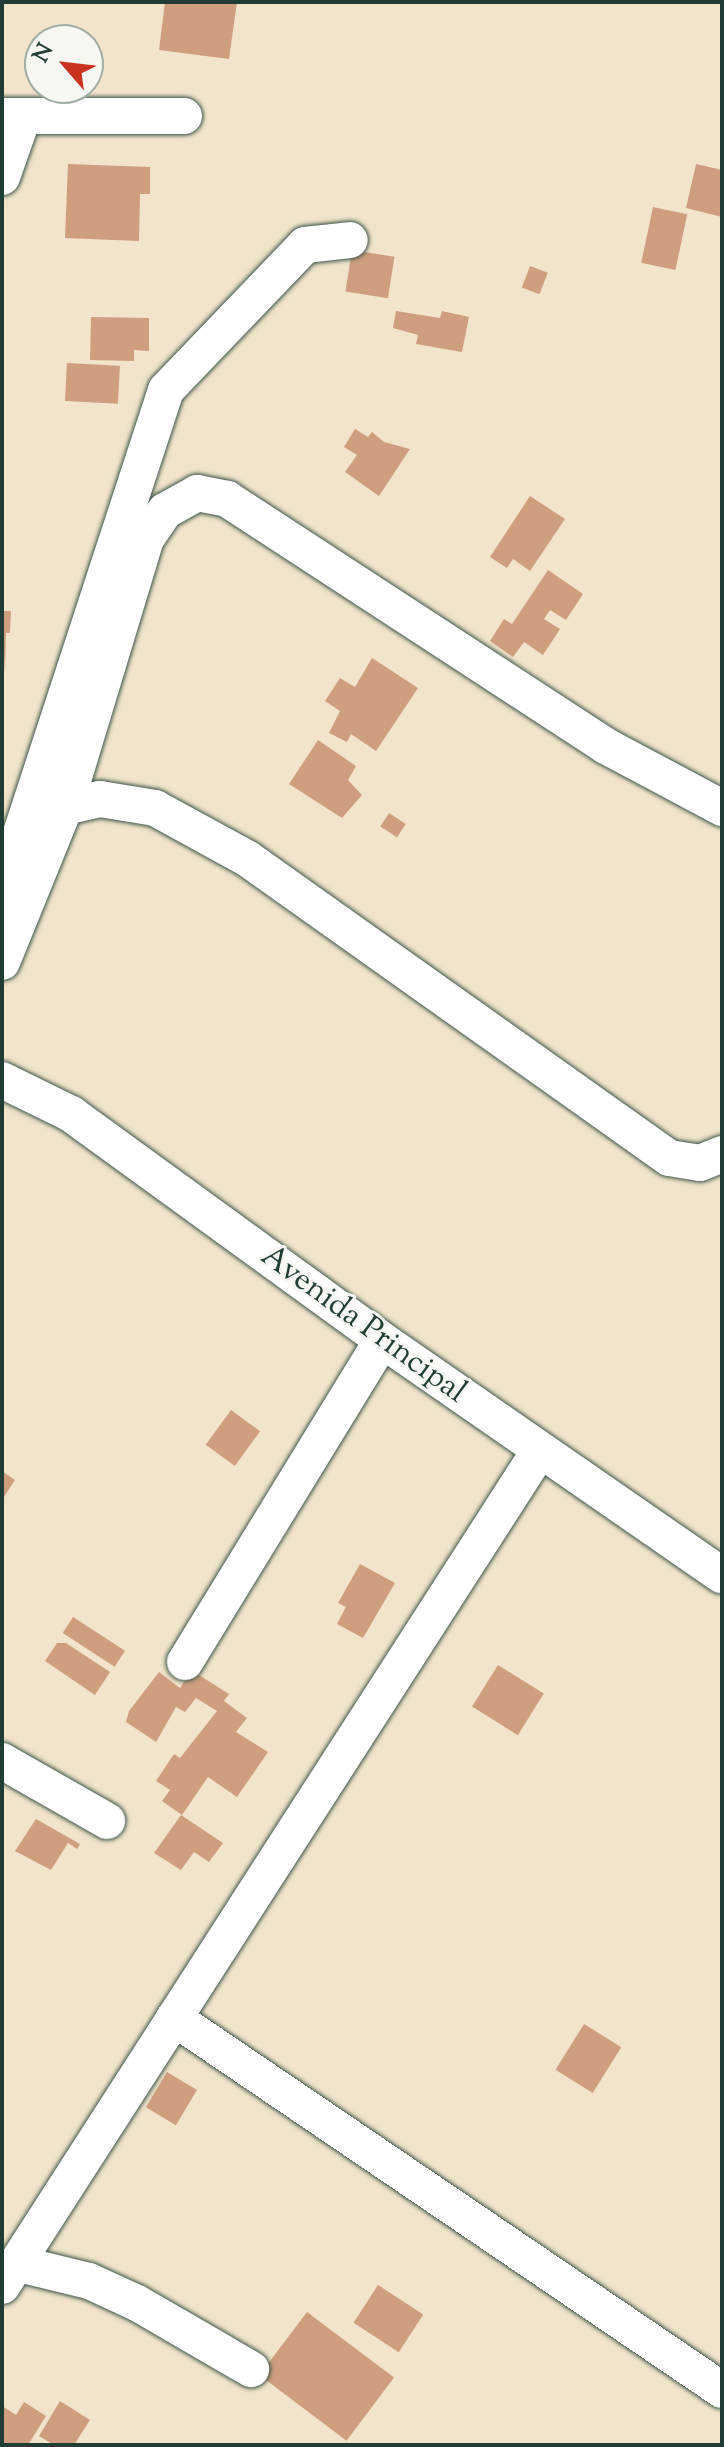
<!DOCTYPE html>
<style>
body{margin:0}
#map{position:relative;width:724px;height:2447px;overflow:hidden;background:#f1e4ca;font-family:"Sorts Mill Goudy",serif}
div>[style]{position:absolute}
.building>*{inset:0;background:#cf9e7e;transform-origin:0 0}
.roads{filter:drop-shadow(0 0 2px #3e564a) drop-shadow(0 0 2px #3e564a)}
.minor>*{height:36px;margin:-18px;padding:0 18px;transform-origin:18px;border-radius:18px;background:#fff}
span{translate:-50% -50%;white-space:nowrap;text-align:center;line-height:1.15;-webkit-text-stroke:6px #f6f6f2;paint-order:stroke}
.street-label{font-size:32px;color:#1f3d34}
.frame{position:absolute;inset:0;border:4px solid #1f3d34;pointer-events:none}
.north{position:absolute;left:24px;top:24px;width:80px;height:80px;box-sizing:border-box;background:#f6f6f2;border:2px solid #a0aca6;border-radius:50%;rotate:298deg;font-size:22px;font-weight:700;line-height:32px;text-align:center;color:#1f3d34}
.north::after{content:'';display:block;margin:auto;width:28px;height:36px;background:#c8321e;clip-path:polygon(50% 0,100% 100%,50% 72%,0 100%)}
</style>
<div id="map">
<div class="building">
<div style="clip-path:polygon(165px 2px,237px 2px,229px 59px,159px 50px)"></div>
<div style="clip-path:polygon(68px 164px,150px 167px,150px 194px,140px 194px,139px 241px,65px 238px)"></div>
<div style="clip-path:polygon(696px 164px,722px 170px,722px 217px,686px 208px)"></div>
<div style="left:653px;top:207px;width:35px;height:57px;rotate:12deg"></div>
<div style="left:352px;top:250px;width:43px;height:42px;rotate:9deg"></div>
<div style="left:530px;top:266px;width:19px;height:23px;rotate:21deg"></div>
<div style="clip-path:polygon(396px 311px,440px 318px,442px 311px,469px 317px,462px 352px,416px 344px,418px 335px,393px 328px)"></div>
<div style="clip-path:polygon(91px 317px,149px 318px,149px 351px,134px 350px,134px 361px,90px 360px)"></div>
<div style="left:67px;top:363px;width:53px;height:38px;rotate:3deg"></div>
<div style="clip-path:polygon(355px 429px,368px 437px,372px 432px,384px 442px,410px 449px,379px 496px,345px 472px,357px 455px,344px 447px)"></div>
<div style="clip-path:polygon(530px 496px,565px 519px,530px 571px,513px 559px,507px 568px,490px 557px)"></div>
<div style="clip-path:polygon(548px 570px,583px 594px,566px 620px,550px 610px,544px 619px,560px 629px,543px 655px,524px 642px,513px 657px,490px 641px,504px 619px,512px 624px)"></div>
<div style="clip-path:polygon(2px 611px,11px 611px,10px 633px,6px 633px,5px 674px)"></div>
<div style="clip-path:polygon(372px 658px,418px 688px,376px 751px,351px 734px,347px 742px,329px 733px,340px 711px,325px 701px,340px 678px,355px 687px)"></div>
<div style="clip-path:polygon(318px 740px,356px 766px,348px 780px,362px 795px,342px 818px,289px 784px)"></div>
<div style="left:389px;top:813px;width:20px;height:16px;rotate:33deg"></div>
<div style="left:231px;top:1410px;width:36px;height:43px;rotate:36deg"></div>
<div style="clip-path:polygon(2px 1471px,15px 1480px,2px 1500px)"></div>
<div style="clip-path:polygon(360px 1564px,395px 1583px,363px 1638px,337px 1624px,346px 1607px,338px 1603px)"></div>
<div style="left:73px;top:1617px;width:62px;height:19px;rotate:33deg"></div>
<div style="clip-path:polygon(57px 1643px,66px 1643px,110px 1672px,95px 1695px,45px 1661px)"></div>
<div style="left:498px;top:1665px;width:54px;height:49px;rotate:32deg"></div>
<div style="clip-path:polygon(191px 1670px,229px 1694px,224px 1701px,247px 1718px,236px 1732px,268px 1752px,237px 1797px,208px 1777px,182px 1815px,162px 1801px,170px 1790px,156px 1781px,174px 1754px,180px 1758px,217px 1711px,196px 1698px,185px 1712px,176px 1707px,156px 1742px,126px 1722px,129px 1711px,159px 1672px,180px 1688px)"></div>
<div style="clip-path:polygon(181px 1815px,223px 1843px,209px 1862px,194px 1852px,181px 1870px,154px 1853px)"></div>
<div style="clip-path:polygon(36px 1819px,80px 1844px,77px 1849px,68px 1843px,51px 1870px,15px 1851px)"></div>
<div style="left:584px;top:2024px;width:44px;height:54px;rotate:32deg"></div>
<div style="left:167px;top:2072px;width:35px;height:41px;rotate:31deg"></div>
<div style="left:378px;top:2285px;width:54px;height:45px;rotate:33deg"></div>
<div style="left:307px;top:2312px;width:109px;height:79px;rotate:37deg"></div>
<div style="clip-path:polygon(60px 2401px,90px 2420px,74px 2445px,54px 2445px,39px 2436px)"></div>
<div style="clip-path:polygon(24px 2402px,46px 2416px,28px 2445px,6px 2445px,2px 2442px,2px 2406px,16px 2415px)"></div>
</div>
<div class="roads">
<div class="minor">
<div style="left:2px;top:116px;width:182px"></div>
<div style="left:2px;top:177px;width:64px;rotate:-70.7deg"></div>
<div style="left:65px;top:807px;width:36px;rotate:-13deg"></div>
<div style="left:100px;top:799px;width:56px;rotate:9.3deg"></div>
<div style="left:155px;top:808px;width:106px;rotate:28.7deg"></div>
<div style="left:248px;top:859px;width:516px;rotate:35.38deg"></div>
<div style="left:669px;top:1158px;width:31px;rotate:9deg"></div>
<div style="left:700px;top:1163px;width:24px;rotate:-22deg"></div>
<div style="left:2px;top:891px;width:527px;rotate:-71.87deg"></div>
<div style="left:166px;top:390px;width:201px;rotate:-46.2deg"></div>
<div style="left:305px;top:245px;width:45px;rotate:-6.3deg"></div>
<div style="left:2px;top:962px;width:167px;rotate:-67.9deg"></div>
<div style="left:65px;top:807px;width:280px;rotate:-73.2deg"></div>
<div style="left:146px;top:539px;width:34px;rotate:-56deg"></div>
<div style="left:165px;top:511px;width:37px;rotate:-29deg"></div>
<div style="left:197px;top:493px;width:31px;rotate:11deg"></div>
<div style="left:227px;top:499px;width:452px;rotate:33.1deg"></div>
<div style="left:606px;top:746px;width:132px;rotate:28.1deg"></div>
<div style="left:2px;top:1080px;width:77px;rotate:26.2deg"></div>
<div style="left:71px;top:1114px;width:384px;rotate:36deg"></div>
<div style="left:382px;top:1340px;width:413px;rotate:34.7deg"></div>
<div style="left:185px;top:1662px;width:377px;rotate:-58.5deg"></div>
<div style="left:2px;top:1761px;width:121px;rotate:29.7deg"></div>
<div style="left:174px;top:2018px;width:662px;rotate:34.17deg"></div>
<div style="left:19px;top:2264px;width:72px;rotate:13.7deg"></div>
<div style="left:89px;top:2281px;width:53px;rotate:24.6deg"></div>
<div style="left:137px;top:2303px;width:132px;rotate:30.1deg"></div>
<div style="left:2px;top:2286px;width:994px;rotate:-57.24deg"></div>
</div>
</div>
<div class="street-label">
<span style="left:363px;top:1325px;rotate:36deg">Avenida Principal</span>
</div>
<div class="frame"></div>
<div class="north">N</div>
</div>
